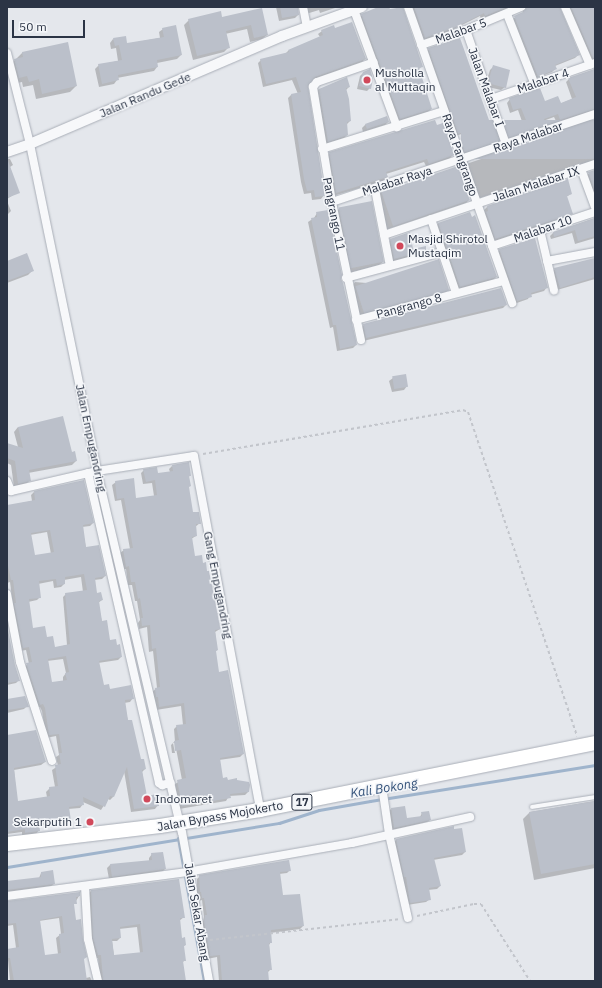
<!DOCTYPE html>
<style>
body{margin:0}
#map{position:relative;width:602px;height:988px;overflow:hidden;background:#e4e7ec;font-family:"IBM Plex Sans",sans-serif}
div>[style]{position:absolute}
.shadow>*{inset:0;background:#0003}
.stream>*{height:3px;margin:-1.5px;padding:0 1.5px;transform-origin:1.5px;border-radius:1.5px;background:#9fb4cc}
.building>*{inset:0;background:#bbc0ca;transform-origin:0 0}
.path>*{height:2px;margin-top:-1px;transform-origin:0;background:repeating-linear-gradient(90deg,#c2c5cb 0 3px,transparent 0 6px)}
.roads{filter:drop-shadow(0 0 1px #a9aeb7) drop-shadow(0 0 1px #a9aeb7)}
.service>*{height:4px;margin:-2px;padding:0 2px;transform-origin:2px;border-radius:2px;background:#f7f8fa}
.minor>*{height:8px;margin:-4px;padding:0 4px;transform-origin:4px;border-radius:4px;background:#f7f8fa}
.tertiary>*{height:10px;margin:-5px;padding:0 5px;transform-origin:5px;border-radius:5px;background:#f7f8fa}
.trunk>*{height:14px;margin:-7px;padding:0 7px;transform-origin:7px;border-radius:7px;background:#fff}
.dots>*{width:11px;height:11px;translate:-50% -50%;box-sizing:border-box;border:2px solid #f4f6f9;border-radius:50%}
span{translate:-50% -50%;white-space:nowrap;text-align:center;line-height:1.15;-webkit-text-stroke:3px #f4f6f9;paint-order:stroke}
.shield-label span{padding:1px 3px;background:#f4f6f9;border:1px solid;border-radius:3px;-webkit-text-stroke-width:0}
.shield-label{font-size:11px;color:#2b3445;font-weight:700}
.street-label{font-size:12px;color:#2b3445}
.poi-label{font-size:12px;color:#2b3445}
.left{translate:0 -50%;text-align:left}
.right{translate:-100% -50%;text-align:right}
.water-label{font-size:13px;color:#34527a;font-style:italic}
.frame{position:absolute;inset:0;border:8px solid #2b3445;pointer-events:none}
.scale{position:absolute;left:12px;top:20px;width:73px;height:18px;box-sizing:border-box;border:2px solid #2b3445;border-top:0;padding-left:5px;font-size:12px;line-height:14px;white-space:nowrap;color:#2b3445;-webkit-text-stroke:3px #f4f6f9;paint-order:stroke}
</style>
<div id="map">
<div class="shadow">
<div style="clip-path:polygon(276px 7px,297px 7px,298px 15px,295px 18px,279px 21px)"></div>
<div style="clip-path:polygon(304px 7px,338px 7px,320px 13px,319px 10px,306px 14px)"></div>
<div style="clip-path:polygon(383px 7px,388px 7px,389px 11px,402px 7px,422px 66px,418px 70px,431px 109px,428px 112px,397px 122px,359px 18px,362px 15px)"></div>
<div style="clip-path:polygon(409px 7px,512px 7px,481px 19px,480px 16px,452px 30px,422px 41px)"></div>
<div style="clip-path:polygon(522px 7px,559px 7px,578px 55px,575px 58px,555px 66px,556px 68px,552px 72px,534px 79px,511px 20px,523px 13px)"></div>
<div style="clip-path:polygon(566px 7px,595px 7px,595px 62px,590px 61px)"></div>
<div style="clip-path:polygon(261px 9px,267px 35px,262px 39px,250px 42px,247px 29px,225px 34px,229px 47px,224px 52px,193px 60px,184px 25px,189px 20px,221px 18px)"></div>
<div style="clip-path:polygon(163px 29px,181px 55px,177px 59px,157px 63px,157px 67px,154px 71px,117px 78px,117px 80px,114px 84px,99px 87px,95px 69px,99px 65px,118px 61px,116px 48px,111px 49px,110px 43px,113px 39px,126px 44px,160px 38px,159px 32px)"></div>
<div style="clip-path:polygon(335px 29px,365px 59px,362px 62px,311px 80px,307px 85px,324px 195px,321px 199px,312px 200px,311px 193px,304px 194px,301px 182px,288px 98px,291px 95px,298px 94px,292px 80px,263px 87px,258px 63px,261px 60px,285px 54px,288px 51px,320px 37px,318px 34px,322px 31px)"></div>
<div style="clip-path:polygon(429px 49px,488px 122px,497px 140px,493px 144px,472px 151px,465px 133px,455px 136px,426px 52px)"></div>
<div style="clip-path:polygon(23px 52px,76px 86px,70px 92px,36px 99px,33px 85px,23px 87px,22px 82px,13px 84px,9px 66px)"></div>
<div style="clip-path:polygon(493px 67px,505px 87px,501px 90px,488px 87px,486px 83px,490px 70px)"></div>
<div style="clip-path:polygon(595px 69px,595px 113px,592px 111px,557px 123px,554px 117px,543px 121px,544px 124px,541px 128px,526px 133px,518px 110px,510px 113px,507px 103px,510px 99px,560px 104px,572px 99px,566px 82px,569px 79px)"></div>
<div style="clip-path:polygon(363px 73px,370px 88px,367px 91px,357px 89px,360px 76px)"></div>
<div style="clip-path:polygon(349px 87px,345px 91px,350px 121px,347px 124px,347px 135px,344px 138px,325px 144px,316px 92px,319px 89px)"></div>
<div style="clip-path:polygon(386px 117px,388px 122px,385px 125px,363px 132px,362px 128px,365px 125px)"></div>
<div style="clip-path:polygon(595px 121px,595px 163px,589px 162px,477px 199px,466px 166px,469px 163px)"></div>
<div style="clip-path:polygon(330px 153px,453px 155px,449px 159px,426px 166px,424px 162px,386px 174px,387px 177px,383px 181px,333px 196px,326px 157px)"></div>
<div style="clip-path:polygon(7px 159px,10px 159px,13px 165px,10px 167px,18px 192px,7px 199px)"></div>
<div style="clip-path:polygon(595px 170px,595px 202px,585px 176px)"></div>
<div style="clip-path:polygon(382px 192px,469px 200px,466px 203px,385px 230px,378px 195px)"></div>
<div style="clip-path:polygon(571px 194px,566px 197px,572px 213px,568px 216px,492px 242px,483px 216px,485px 214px,484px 210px,487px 207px)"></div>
<div style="clip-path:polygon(7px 201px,11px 211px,7px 215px)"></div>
<div style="clip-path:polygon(339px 209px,383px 262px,379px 265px,349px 273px,336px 212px)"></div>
<div style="clip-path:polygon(317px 213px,340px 279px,356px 345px,353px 348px,337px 351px,333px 327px,330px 328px,308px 222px,314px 218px)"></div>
<div style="clip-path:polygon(595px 218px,595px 238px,575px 244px,572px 233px,551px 239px,550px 236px,553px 233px)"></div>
<div style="clip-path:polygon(439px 223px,496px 277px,493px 280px,457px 290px,435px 227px)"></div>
<div style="clip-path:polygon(391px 240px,412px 250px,425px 250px,421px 255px,390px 263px,386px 244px)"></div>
<div style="clip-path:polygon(500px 250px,547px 287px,544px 291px,530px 295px,528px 299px,514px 304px,496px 253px)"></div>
<div style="clip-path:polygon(595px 259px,595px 279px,557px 290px,552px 272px,555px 269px)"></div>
<div style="clip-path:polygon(7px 263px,32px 271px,28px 275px,7px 283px)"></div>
<div style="clip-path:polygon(355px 282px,448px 290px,445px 293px,358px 316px,352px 286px)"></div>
<div style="clip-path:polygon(506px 305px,503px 308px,363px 341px,361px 328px,364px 325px)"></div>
<div style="clip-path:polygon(393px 378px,407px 386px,404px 390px,392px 392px,389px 381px)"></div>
<div style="clip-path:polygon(18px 427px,71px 453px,76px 461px,72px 465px,28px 473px,30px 480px,25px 485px,14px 487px,11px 465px,7px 463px,7px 445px,18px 447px,14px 432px)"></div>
<div style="clip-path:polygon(172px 466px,190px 476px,188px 477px,188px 488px,192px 514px,200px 523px,195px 527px,196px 536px,191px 539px,194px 557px,202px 564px,207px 572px,220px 629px,215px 632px,217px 650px,215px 652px,218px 673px,243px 754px,240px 757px,219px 760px,222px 779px,248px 792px,245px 795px,229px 796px,226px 801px,179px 809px,175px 784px,182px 780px,175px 743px,173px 743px,175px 753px,172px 753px,171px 745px,174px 742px,175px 742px,174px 729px,177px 726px,183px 725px,181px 706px,156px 710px,155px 699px,153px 700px,152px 692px,157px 688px,153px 651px,149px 652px,147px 627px,139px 629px,138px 623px,140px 620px,137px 601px,135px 601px,132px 585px,128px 585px,126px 569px,123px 569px,120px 553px,124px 550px,130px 549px,121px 500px,115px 501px,112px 485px,116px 482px,136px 499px,154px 496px,152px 483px,143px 484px,141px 473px,144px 470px,157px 474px,170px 472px,169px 469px)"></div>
<div style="clip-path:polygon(evenodd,34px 492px,93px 523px,90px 526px,82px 527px,86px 548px,105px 576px,102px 579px,94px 580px,96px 594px,102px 600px,98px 603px,102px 622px,110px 641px,117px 646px,121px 657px,118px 660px,98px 663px,103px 686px,133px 698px,130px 702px,124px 703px,128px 721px,140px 760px,145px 769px,142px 772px,146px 797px,158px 805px,155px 809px,131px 812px,124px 771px,113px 797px,110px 800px,108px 799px,101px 810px,83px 802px,83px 804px,80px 808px,68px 809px,70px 821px,67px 824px,54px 826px,53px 823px,38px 826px,39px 830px,36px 834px,22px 836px,22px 832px,7px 834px,7px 736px,45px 762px,41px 765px,14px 770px,17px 803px,47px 797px,46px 792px,50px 788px,55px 787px,52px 770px,58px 766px,56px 757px,59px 755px,56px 736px,46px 738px,42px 711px,40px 707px,36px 707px,23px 667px,29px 664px,26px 650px,20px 651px,12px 607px,13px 606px,10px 582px,7px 583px,7px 506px,32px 501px,31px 495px,34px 492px,47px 532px,51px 554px,34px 556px,30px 535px,47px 532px,34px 492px,81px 577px,83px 592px,66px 594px,63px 597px,67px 645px,54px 648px,46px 638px,32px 629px,28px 602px,37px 600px,40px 597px,38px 584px,53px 581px,54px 588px,61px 587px,64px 584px,64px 580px,81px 577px,34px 492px,63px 659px,66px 673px,63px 677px,63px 681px,51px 683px,47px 661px,63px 659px)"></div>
<div style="clip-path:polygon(7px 629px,14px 665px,19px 680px,16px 683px,7px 685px)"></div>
<div style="clip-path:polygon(7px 700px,27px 706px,24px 709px,7px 713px)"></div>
<div style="clip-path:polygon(595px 801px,595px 868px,534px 880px,523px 819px,530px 812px)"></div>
<div style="clip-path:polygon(391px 809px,406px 819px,420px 817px,422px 813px,430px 820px,427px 822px,392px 830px,389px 811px)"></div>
<div style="clip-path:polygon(454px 830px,465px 852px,462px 855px,433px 860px,440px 886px,437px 889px,428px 890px,430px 899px,426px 902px,407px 905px,393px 843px,396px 840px)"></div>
<div style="clip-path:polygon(152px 854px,165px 869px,162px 872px,109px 879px,107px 868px,110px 865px,149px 861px,149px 858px)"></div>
<div style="clip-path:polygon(290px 870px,287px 873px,279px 874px,282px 897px,299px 895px,303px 926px,300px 929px,270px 933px,271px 942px,269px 945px,271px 969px,267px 973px,268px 981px,219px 981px,217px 957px,207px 959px,202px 926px,204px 917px,202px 900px,199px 901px,197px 895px,197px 879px,200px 876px)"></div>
<div style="clip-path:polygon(41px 873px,54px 884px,51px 886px,7px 892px,7px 882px,39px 878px)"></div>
<div style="clip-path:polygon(evenodd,91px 891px,184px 917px,179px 921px,181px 939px,185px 945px,183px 947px,185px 960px,182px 963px,185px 981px,100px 981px,98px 958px,95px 958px,91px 942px,88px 894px,91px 891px,137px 927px,140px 953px,114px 956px,112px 941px,117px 941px,120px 938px,119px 929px,137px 927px)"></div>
<div style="clip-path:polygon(evenodd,79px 896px,73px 906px,86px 978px,90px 977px,92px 981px,10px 981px,7px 950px,16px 948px,13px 925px,7px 926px,7px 902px,79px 896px,59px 918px,61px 934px,56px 938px,58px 954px,44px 956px,39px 921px,59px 918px)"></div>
</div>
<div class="stream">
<div style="left:178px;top:838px;width:145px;rotate:79.7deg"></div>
<div style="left:7px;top:867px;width:276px;rotate:-9.2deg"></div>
<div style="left:279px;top:823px;width:42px;rotate:-18deg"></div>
<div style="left:319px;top:810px;width:52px;rotate:-10deg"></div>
<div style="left:370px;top:801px;width:228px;rotate:-9.1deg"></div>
</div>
<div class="building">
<div style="clip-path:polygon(280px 7px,298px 7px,299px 15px,282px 18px)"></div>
<div style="clip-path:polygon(378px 7px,389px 7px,390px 9px,403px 7px,423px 67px,419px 68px,432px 109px,400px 119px,361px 14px)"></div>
<div style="clip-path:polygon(414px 7px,507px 7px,485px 16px,484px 13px,456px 27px,425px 38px)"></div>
<div style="clip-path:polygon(526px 7px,560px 7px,580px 55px,555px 65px,557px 69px,538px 77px,514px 16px,523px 12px)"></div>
<div style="clip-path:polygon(571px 7px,595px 7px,595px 58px,593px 58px)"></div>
<div style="clip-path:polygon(262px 8px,268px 35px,254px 38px,251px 25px,226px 31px,230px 48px,197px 56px,188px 19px,221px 11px,222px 17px)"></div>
<div style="clip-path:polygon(352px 22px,366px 59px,315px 77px,308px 86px,325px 196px,315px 197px,314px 190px,307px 191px,304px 179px,291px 94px,301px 92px,296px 77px,266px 84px,260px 59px,289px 52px,288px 50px,323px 35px,321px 30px,334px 25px,335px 28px)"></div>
<div style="clip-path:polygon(176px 25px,182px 55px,157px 60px,158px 67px,118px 75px,119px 80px,102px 84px,98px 64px,122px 60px,119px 45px,115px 46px,113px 38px,126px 36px,127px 43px,164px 37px,162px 28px)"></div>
<div style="clip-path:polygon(460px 38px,489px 120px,491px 120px,497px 135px,498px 141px,475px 148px,469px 130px,458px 134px,428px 48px)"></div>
<div style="clip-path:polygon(68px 42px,77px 86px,42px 94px,39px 79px,29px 82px,27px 76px,19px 78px,14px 59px,23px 57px,22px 52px)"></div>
<div style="clip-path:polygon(493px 65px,510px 70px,506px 88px,491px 84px,489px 79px)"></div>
<div style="clip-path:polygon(370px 69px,373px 79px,371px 89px,359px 86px,363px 72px)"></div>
<div style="clip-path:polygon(595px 69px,595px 109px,560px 120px,558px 114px,544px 119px,546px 125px,530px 130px,521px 108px,513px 110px,509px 98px,540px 88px,545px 101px,558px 96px,561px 103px,576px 97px,568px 78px)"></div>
<div style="clip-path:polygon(347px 77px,350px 87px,346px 88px,349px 99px,351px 121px,347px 122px,348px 135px,328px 142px,319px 89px)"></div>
<div style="clip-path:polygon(387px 116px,389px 122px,367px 129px,365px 124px)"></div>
<div style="clip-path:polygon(435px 120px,437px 125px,443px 123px,454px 155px,429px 164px,427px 159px,386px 172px,388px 177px,336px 193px,329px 152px)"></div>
<div style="left:595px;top:120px;width:39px;height:134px;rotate:90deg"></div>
<div style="clip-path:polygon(7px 158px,20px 193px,7px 198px)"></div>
<div style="left:458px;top:166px;width:36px;height:81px;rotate:71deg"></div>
<div style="clip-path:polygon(595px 170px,595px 191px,588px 172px)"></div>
<div style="clip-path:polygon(568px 179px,572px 194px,567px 196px,573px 214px,495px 239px,486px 212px,488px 211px,487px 206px)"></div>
<div style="left:372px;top:201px;width:62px;height:34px;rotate:79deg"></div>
<div style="clip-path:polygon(328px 210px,342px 275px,341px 279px,343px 283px,357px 345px,340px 349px,336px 325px,333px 325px,311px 218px,317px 217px,316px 212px)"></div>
<div style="clip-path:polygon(470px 212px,472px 217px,475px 215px,497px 277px,460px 287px,438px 223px)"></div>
<div style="clip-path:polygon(595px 218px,595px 236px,578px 241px,575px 230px,554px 237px,553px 232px)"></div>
<div style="clip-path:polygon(410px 232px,413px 249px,426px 246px,426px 251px,394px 259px,390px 239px)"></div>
<div style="clip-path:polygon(535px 238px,548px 288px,531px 293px,532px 297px,517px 301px,499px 249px)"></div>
<div style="clip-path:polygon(27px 253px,34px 271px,7px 281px,7px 261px)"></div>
<div style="clip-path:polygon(595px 258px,595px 277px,560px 288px,554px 268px)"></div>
<div style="left:439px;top:259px;width:33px;height:88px;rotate:72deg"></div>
<div style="clip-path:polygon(501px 288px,507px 305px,366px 338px,363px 324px)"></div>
<div style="left:406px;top:374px;width:13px;height:14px;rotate:81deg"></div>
<div style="clip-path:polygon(63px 416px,72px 452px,75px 451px,77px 461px,29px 470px,31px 481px,18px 484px,15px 461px,7px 458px,7px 443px,23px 448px,18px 427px)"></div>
<div style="clip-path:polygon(189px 462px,191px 476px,189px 476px,191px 486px,189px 487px,193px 512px,199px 512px,201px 524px,196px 524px,197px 536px,192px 537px,195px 556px,202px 555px,203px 563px,206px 562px,207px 571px,209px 571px,221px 629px,215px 630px,218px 650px,216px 651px,219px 672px,228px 670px,244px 754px,220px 758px,223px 778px,227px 777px,228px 780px,237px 778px,237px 780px,249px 782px,250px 785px,249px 792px,230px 794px,231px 798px,182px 806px,177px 780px,186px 778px,181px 750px,175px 751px,174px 741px,179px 740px,176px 725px,186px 724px,184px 703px,159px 707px,158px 697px,156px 697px,155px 688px,160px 687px,156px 648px,152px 649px,150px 625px,142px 626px,141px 618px,143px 618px,140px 598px,138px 599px,135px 582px,131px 582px,129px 566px,126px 567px,123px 549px,133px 548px,124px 498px,117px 499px,115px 481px,134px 478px,136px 498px,157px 495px,155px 480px,146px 482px,143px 469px,157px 467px,158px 473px,173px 471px,172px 465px)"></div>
<div style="clip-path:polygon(evenodd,84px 480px,94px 523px,83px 525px,86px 547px,99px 545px,106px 576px,95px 578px,97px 593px,101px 592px,103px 600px,99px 601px,102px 621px,107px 620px,110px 640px,116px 639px,117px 645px,120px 644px,122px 657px,99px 661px,104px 685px,109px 684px,110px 689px,131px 685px,134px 699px,125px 700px,128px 720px,132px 720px,141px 759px,144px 759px,146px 769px,142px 770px,147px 796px,157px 794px,159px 806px,134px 809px,127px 767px,114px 797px,110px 796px,105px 807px,83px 797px,84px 805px,69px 807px,71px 821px,57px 824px,56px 821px,39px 823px,40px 831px,25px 833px,25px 829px,7px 832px,7px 735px,36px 730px,46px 762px,14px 768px,18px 801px,50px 796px,49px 787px,58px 786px,55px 765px,61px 764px,59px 753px,62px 753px,59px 734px,49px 735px,45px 708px,43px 704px,40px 705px,26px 663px,32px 662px,29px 647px,23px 648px,14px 603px,16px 603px,13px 580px,11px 580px,7px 561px,7px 505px,35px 500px,34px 491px,84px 480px,50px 530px,54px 552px,35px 555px,31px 533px,50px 530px,84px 480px,84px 574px,87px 590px,65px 593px,70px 644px,55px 647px,53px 636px,47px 637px,45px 626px,33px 628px,29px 599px,41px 598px,39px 581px,56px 579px,57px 586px,65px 584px,65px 577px,84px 574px,84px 480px,66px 656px,69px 672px,65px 673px,67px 680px,52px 682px,48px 659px,66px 656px)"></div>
<div style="clip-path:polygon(7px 625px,15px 665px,20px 681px,7px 683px)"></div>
<div style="clip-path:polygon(25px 696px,29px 707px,7px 710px,7px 699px)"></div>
<div style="clip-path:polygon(595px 801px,595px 864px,541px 874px,529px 812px)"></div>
<div style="clip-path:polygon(405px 806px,407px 818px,422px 816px,421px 812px,429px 811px,431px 820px,394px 828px,391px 808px)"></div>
<div style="clip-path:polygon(454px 826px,454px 829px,462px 828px,466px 852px,434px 858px,441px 886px,429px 888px,431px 900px,410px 903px,406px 877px,404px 877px,396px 839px)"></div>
<div style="clip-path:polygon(163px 852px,166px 869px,112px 877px,110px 864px,152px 860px,151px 853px)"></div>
<div style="clip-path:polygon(289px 860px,291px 871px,280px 872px,283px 895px,300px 894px,304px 926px,271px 930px,272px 943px,269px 943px,272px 970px,268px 970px,269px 981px,222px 981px,220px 955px,210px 956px,204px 922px,205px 915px,207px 915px,204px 898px,202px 898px,201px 892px,200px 892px,199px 875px)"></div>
<div style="clip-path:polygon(53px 870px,55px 884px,7px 890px,7px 881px,41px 877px,41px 872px)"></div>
<div style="clip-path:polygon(evenodd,179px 879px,185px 918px,180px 918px,182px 938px,185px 937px,186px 945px,184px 946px,186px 961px,183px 961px,186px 981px,103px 981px,101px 955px,98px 955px,93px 938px,91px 890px,179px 879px,140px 924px,143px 952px,114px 955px,112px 939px,121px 938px,120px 927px,140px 924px)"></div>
<div style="clip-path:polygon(evenodd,80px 892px,80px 896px,76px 897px,77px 904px,74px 904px,76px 920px,81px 919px,83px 939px,87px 957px,84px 959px,87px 981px,14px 981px,10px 958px,7px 958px,7px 949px,19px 947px,16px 923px,7px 924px,7px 901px,80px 892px,62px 916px,64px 933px,59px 934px,61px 953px,45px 955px,40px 920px,62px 916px)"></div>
</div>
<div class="path">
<div style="left:203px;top:454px;width:264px;rotate:-9.6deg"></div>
<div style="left:463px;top:410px;width:5px;rotate:22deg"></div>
<div style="left:468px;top:412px;width:342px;rotate:71.4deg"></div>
<div style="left:417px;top:916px;width:58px;rotate:-11.9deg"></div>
<div style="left:474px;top:904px;width:7px"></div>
<div style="left:481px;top:904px;width:91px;rotate:57.5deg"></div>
<div style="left:210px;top:940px;width:192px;rotate:-6.3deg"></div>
</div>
<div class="roads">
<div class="service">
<div style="left:532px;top:807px;width:64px;rotate:-9deg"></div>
</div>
<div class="minor">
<div style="left:303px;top:7px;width:20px;rotate:79deg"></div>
<div style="left:408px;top:7px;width:314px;rotate:70.6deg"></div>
<div style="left:565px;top:7px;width:63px;rotate:66.7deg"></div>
<div style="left:354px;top:10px;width:125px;rotate:69.8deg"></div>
<div style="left:507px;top:14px;width:76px;rotate:68.5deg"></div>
<div style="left:466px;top:30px;width:121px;rotate:70.7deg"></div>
<div style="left:421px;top:45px;width:47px;rotate:-18.4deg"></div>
<div style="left:466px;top:30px;width:60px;rotate:-22.7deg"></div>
<div style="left:7px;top:53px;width:94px;rotate:75.8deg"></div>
<div style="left:30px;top:144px;width:334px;rotate:78.4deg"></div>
<div style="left:97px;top:471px;width:371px;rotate:76.8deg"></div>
<div style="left:182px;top:832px;width:151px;rotate:79.7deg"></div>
<div style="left:491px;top:99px;width:110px;rotate:-19.1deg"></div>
<div style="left:322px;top:149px;width:128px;rotate:-17.3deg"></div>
<div style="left:581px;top:169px;width:40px;rotate:69.8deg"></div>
<div style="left:375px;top:189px;width:78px;rotate:79deg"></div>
<div style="left:332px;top:202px;width:277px;rotate:-18.5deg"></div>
<div style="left:431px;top:219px;width:78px;rotate:71.3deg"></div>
<div style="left:540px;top:230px;width:62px;rotate:76.9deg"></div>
<div style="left:384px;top:235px;width:223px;rotate:-18.6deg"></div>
<div style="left:492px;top:246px;width:108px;rotate:-18.3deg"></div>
<div style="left:547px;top:261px;width:49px;rotate:-10.6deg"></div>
<div style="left:346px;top:278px;width:99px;rotate:-15.2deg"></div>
<div style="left:356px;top:320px;width:153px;rotate:-14.8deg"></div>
<div style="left:361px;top:340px;width:141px;rotate:-101.9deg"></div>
<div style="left:332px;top:202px;width:117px;rotate:-99.4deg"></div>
<div style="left:313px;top:87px;width:6px;rotate:-51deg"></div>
<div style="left:317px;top:82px;width:60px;rotate:-19.3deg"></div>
<div style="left:88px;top:473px;width:318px;rotate:77.1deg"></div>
<div style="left:159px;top:783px;width:4px;rotate:34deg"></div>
<div style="left:162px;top:785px;width:9px;rotate:-13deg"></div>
<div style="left:7px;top:481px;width:11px;rotate:68deg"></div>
<div style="left:11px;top:491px;width:88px;rotate:-13.1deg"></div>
<div style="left:97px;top:471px;width:98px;rotate:-8.8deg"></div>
<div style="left:194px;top:456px;width:360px;rotate:79.4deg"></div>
<div style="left:7px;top:594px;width:69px;rotate:79.2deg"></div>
<div style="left:20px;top:662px;width:104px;rotate:72.1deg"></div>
<div style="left:382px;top:786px;width:49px;rotate:81.7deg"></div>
<div style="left:389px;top:834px;width:86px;rotate:77.3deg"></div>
<div style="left:85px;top:886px;width:53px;rotate:86.8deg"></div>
<div style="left:88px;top:939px;width:43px;rotate:76.6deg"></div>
<div style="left:7px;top:896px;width:182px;rotate:-7.6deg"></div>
<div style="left:187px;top:872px;width:168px;rotate:-10deg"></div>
<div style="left:352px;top:843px;width:121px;rotate:-12.4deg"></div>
</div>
<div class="tertiary">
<div style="left:7px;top:152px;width:24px;rotate:-19deg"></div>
<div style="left:30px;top:144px;width:274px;rotate:-23.2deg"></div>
<div style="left:282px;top:36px;width:85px;rotate:-19.9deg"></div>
</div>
<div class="trunk">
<div style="left:7px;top:844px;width:154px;rotate:-6.7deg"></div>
<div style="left:160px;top:826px;width:101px;rotate:-9.1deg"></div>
<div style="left:260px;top:810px;width:342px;rotate:-11.3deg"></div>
</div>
</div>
<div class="dots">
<div style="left:367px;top:80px;background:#d1495b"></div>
<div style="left:400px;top:246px;background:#d1495b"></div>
<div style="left:147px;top:799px;background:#d1495b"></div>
<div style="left:90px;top:822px;background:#d1495b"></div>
</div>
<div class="shield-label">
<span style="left:302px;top:802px">17</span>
</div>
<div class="street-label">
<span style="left:461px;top:31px;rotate:-20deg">Malabar 5</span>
<span style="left:543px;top:81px;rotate:-19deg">Malabar 4</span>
<span style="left:486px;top:87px;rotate:70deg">Jalan Malabar I</span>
<span style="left:145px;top:95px;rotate:-23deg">Jalan Randu Gede</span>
<span style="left:528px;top:137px;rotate:-19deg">Raya Malabar</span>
<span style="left:460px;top:155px;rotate:71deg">Raya Pangrango</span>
<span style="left:397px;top:181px;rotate:-18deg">Malabar Raya</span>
<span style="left:536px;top:184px;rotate:-18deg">Jalan Malabar IX</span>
<span style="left:334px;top:214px;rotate:79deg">Pangrango 11</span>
<span style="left:543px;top:229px;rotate:-19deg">Malabar 10</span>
<span style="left:409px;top:306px;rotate:-15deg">Pangrango 8</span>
<span style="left:91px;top:438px;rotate:78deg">Jalan Empugandring</span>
<span style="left:218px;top:585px;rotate:79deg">Gang Empugandring</span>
<span style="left:220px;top:816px;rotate:-10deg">Jalan Bypass Mojokerto</span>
<span style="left:197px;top:912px;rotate:80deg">Jalan Sekar Abang</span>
</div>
<div class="poi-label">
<span class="left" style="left:375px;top:80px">Musholla<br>al Muttaqin</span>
<span class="left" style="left:408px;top:246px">Masjid Shirotol<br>Mustaqim</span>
<span class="left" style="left:155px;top:799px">Indomaret</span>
<span class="right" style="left:82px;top:822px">Sekarputih 1</span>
</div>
<div class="water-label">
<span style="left:384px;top:789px;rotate:-9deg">Kali Bokong</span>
</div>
<div class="frame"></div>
<div class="scale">50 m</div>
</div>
